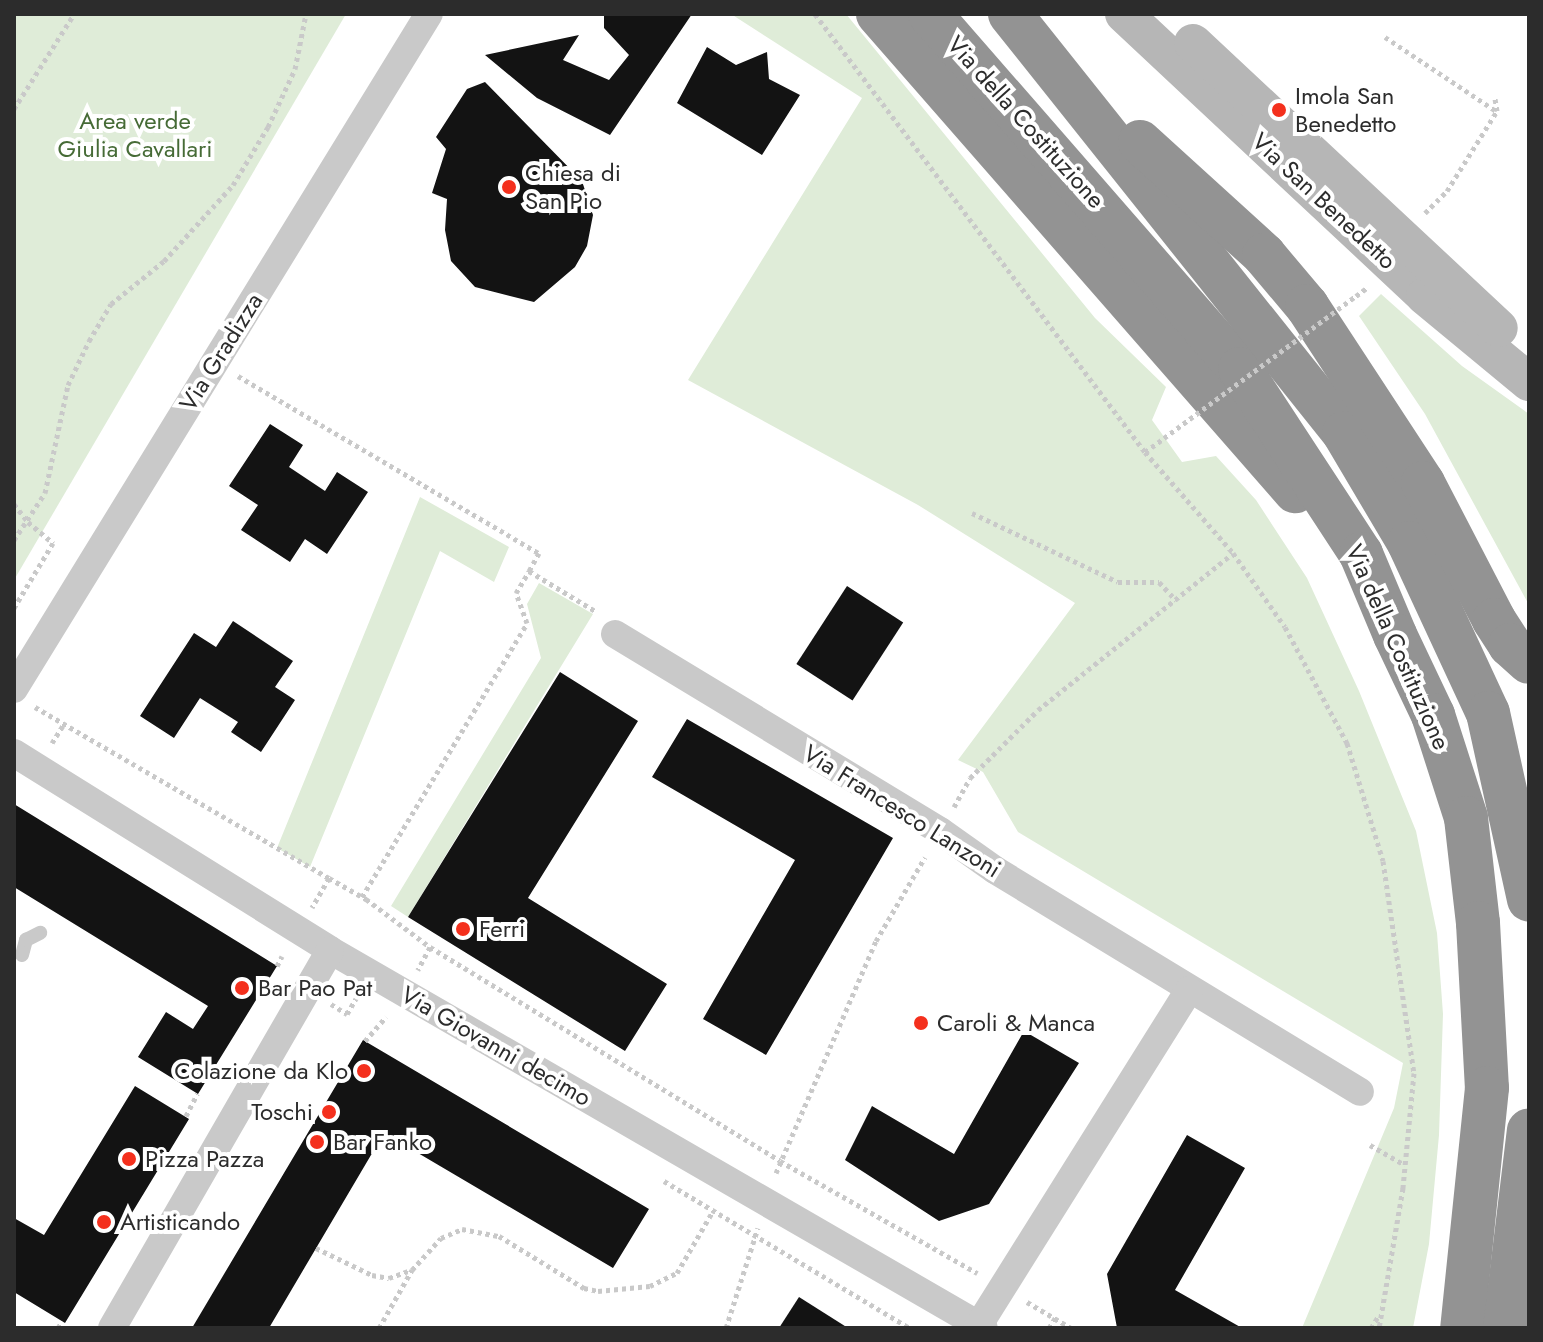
<!DOCTYPE html>
<style>
body{margin:0}
#map{position:relative;width:1543px;height:1342px;overflow:hidden;background:#fff;font-family:Jost,sans-serif}
div>[style]{position:absolute}
.green>*{inset:0;background:#dfecd8}
.building>*{inset:0;background:#131313;transform-origin:0 0}
.path>*{height:5px;margin-top:-2.5px;transform-origin:0;background:repeating-linear-gradient(90deg,#c9c9c9 0 4px,transparent 0 8px)}
.lane>*{height:14px;margin:-7px;padding:0 7px;transform-origin:7px;border-radius:7px;background:#c9c9c9}
.street>*{height:28px;margin:-14px;padding:0 14px;transform-origin:14px;border-radius:14px;background:#c9c9c9}
.secondary>*{height:38px;margin:-19px;padding:0 19px;transform-origin:19px;border-radius:19px;background:#b6b6b6}
.highway>*{height:44px;margin:-22px;padding:0 22px;transform-origin:22px;border-radius:22px;background:#939393}
.path-bridge>*{height:5px;margin-top:-2.5px;transform-origin:0;background:repeating-linear-gradient(90deg,#c9c9c9 0 4px,transparent 0 8px)}
.dots>*{width:22px;height:22px;translate:-50% -50%;box-sizing:border-box;border:4px solid #fff;border-radius:50%}
span{translate:-50% -50%;white-space:nowrap;text-align:center;line-height:1.15;-webkit-text-stroke:8px #fff;paint-order:stroke}
.poi-label{font-size:24px;color:#2c2c2c}
.left{translate:0 -50%;text-align:left}
.right{translate:-100% -50%;text-align:right}
.park-label{font-size:24px;color:#466b36}
.street-label{font-size:24px;color:#2c2c2c}
.frame{position:absolute;inset:0;border:16px solid #2c2c2c;pointer-events:none}
</style>
<div id="map">
<div class="green">
<div style="clip-path:polygon(14px 14px,346px 14px,14px 580px)"></div>
<div style="clip-path:polygon(731px 14px,846px 14px,1095px 318px,1166px 387px,1152px 420px,1182px 462px,1216px 456px,1256px 500px,1307px 578px,1359px 691px,1416px 831px,1437px 933px,1443px 1014px,1439px 1135px,1429px 1244px,1413px 1328px,1302px 1328px,1394px 1108px,1403px 1063px,1018px 832px,983px 772px,958px 760px,1075px 603px,918px 505px,688px 380px,862px 98px)"></div>
<div style="clip-path:polygon(1381px 294px,1462px 366px,1529px 414px,1529px 605px,1425px 414px,1359px 316px)"></div>
<div style="clip-path:polygon(420px 497px,509px 547px,494px 582px,440px 551px,310px 867px,277px 848px)"></div>
<div style="clip-path:polygon(539px 583px,593px 614px,408px 917px,391px 906px,541px 658px,527px 604px)"></div>
</div>
<div class="building">
<div style="clip-path:polygon(604px 14px,692px 14px,610px 135px,537px 98px,485px 55px,579px 35px,563px 60px,609px 80px,629px 55px,604px 28px)"></div>
<div style="clip-path:polygon(707px 47px,736px 65px,767px 52px,769px 79px,800px 95px,762px 155px,677px 103px)"></div>
<div style="clip-path:polygon(485px 82px,582px 181px,593px 215px,587px 246px,575px 267px,534px 302px,475px 287px,451px 261px,445px 230px,447px 199px,432px 193px,446px 149px,436px 137px,467px 89px)"></div>
<div style="clip-path:polygon(270px 424px,303px 445px,289px 467px,325px 491px,337px 472px,368px 492px,327px 554px,305px 539px,290px 562px,241px 530px,258px 505px,229px 486px)"></div>
<div style="left:847px;top:586px;width:67px;height:93px;rotate:33deg"></div>
<div style="clip-path:polygon(233px 621px,293px 661px,275px 687px,295px 700px,261px 752px,231px 732px,238px 722px,200px 698px,174px 738px,140px 716px,194px 633px,216px 647px)"></div>
<div style="clip-path:polygon(560px 672px,638px 721px,528px 898px,667px 984px,625px 1051px,408px 917px)"></div>
<div style="clip-path:polygon(687px 719px,893px 838px,766px 1055px,703px 1019px,795px 860px,652px 777px)"></div>
<div style="clip-path:polygon(14px 804px,277px 966px,198px 1094px,138px 1057px,166px 1012px,193px 1029px,208px 1006px,14px 887px)"></div>
<div style="clip-path:polygon(1024px 1031px,1079px 1063px,989px 1204px,939px 1221px,845px 1160px,872px 1106px,954px 1154px)"></div>
<div style="clip-path:polygon(363px 1040px,649px 1209px,613px 1268px,384px 1133px,269px 1328px,192px 1328px)"></div>
<div style="clip-path:polygon(135px 1086px,189px 1119px,65px 1323px,14px 1292px,14px 1218px,44px 1235px)"></div>
<div style="clip-path:polygon(1187px 1135px,1245px 1168px,1175px 1290px,1242px 1328px,1117px 1328px,1107px 1274px)"></div>
<div style="clip-path:polygon(799px 1297px,848px 1328px,779px 1328px)"></div>
</div>
<div class="path">
<div style="left:815px;top:14px;width:548px;rotate:53deg"></div>
<div style="left:1145px;top:452px;width:134px;rotate:48.9deg"></div>
<div style="left:1233px;top:553px;width:90px;rotate:54.9deg"></div>
<div style="left:1285px;top:627px;width:132px;rotate:61.9deg"></div>
<div style="left:1347px;top:743px;width:123px;rotate:73deg"></div>
<div style="left:1383px;top:861px;width:214px;rotate:81.7deg"></div>
<div style="left:1414px;top:1073px;width:116px;rotate:95.5deg"></div>
<div style="left:1403px;top:1188px;width:142px;rotate:99.7deg"></div>
<div style="left:1385px;top:37px;width:133px;rotate:33.7deg"></div>
<div style="left:14px;top:109px;width:112px;rotate:-57.7deg"></div>
<div style="left:1425px;top:213px;width:31px;rotate:-45deg"></div>
<div style="left:1447px;top:191px;width:94px;rotate:-58deg"></div>
<div style="left:1497px;top:111px;width:13px;rotate:-99deg"></div>
<div style="left:1356px;top:296px;width:15px;rotate:-37deg"></div>
<div style="left:238px;top:376px;width:349px;rotate:30.5deg"></div>
<div style="left:539px;top:553px;width:21px;rotate:119deg"></div>
<div style="left:529px;top:571px;width:79px;rotate:31.1deg"></div>
<div style="left:1145px;top:452px;width:24px;rotate:-36deg"></div>
<div style="left:14px;top:504px;width:23px;rotate:52deg"></div>
<div style="left:28px;top:522px;width:33px;rotate:40deg"></div>
<div style="left:53px;top:543px;width:76px;rotate:121deg"></div>
<div style="left:972px;top:513px;width:161px;rotate:25.3deg"></div>
<div style="left:1118px;top:582px;width:41px"></div>
<div style="left:1159px;top:582px;width:25px;rotate:47deg"></div>
<div style="left:14px;top:540px;width:56px;rotate:-56.6deg"></div>
<div style="left:45px;top:493px;width:110px;rotate:-78deg"></div>
<div style="left:68px;top:385px;width:49px;rotate:-64.5deg"></div>
<div style="left:89px;top:341px;width:43px;rotate:-59.3deg"></div>
<div style="left:111px;top:304px;width:68px;rotate:-39.1deg"></div>
<div style="left:164px;top:261px;width:103px;rotate:-47.8deg"></div>
<div style="left:233px;top:185px;width:68px;rotate:-58.9deg"></div>
<div style="left:268px;top:127px;width:64px;rotate:-65deg"></div>
<div style="left:295px;top:69px;width:56px;rotate:-78.7deg"></div>
<div style="left:35px;top:707px;width:340px;rotate:30.2deg"></div>
<div style="left:329px;top:878px;width:34px;rotate:120deg"></div>
<div style="left:52px;top:743px;width:22px;rotate:-58deg"></div>
<div style="left:954px;top:807px;width:33px;rotate:-61deg"></div>
<div style="left:970px;top:778px;width:96px;rotate:-45deg"></div>
<div style="left:1038px;top:710px;width:250px;rotate:-38.8deg"></div>
<div style="left:329px;top:878px;width:43px;rotate:29.6deg"></div>
<div style="left:366px;top:899px;width:80px;rotate:36.9deg"></div>
<div style="left:430px;top:947px;width:26px;rotate:118deg"></div>
<div style="left:362px;top:897px;width:320px;rotate:-58.9deg"></div>
<div style="left:527px;top:623px;width:32px;rotate:-110deg"></div>
<div style="left:516px;top:593px;width:26px;rotate:-59deg"></div>
<div style="left:430px;top:947px;width:410px;rotate:31.4deg"></div>
<div style="left:780px;top:1161px;width:227px;rotate:29.6deg"></div>
<div style="left:277px;top:966px;width:11px;rotate:-63deg"></div>
<div style="left:331px;top:1004px;width:19px;rotate:32deg"></div>
<div style="left:347px;top:1014px;width:20px;rotate:-60deg"></div>
<div style="left:365px;top:1041px;width:32px;rotate:-49deg"></div>
<div style="left:186px;top:1116px;width:25px;rotate:-63deg"></div>
<div style="left:1370px;top:1145px;width:40px;rotate:29.7deg"></div>
<div style="left:776px;top:1173px;width:253px;rotate:-66.7deg"></div>
<div style="left:876px;top:941px;width:97px;rotate:-59.7deg"></div>
<div style="left:664px;top:1181px;width:287px;rotate:30.9deg"></div>
<div style="left:316px;top:1248px;width:62px;rotate:25.7deg"></div>
<div style="left:372px;top:1275px;width:17px;rotate:10deg"></div>
<div style="left:389px;top:1278px;width:23px;rotate:-20deg"></div>
<div style="left:1027px;top:1302px;width:51px;rotate:30.6deg"></div>
<div style="left:58px;top:1328px;width:8px;rotate:-60deg"></div>
<div style="left:379px;top:1328px;width:67px;rotate:-60.4deg"></div>
<div style="left:412px;top:1270px;width:43px;rotate:-47.8deg"></div>
<div style="left:441px;top:1238px;width:23px;rotate:-23deg"></div>
<div style="left:462px;top:1229px;width:38px;rotate:11deg"></div>
<div style="left:499px;top:1236px;width:100px;rotate:31.5deg"></div>
<div style="left:584px;top:1288px;width:14px;rotate:12deg"></div>
<div style="left:598px;top:1291px;width:52px;rotate:-5.5deg"></div>
<div style="left:650px;top:1286px;width:30px;rotate:-26deg"></div>
<div style="left:677px;top:1273px;width:72px;rotate:-59.9deg"></div>
<div style="left:726px;top:1328px;width:105px;rotate:-72.3deg"></div>
<div style="left:1049px;top:1328px;width:12px;rotate:-59deg"></div>
<div style="left:1371px;top:1328px;width:15px;rotate:-58deg"></div>
</div>
<div class="lane">
<div style="left:22px;top:955px;width:16px;rotate:-75deg"></div>
<div style="left:26px;top:940px;width:16px;rotate:-27deg"></div>
</div>
<div class="street">
<div style="left:615px;top:634px;width:380px;rotate:31.2deg"></div>
<div style="left:940px;top:831px;width:67px;rotate:35.3deg"></div>
<div style="left:995px;top:870px;width:427px;rotate:31.3deg"></div>
<div style="left:14px;top:689px;width:792px;rotate:-58.42deg"></div>
<div style="left:14px;top:753px;width:372px;rotate:31.9deg"></div>
<div style="left:330px;top:950px;width:755px;rotate:30.03deg"></div>
<div style="left:112px;top:1328px;width:436px;rotate:-60deg"></div>
<div style="left:977px;top:1328px;width:399px;rotate:-57.9deg"></div>
</div>
<div class="secondary">
<div style="left:1124px;top:14px;width:412px;rotate:43.1deg"></div>
<div style="left:1425px;top:296px;width:135px;rotate:39.6deg"></div>
<div style="left:1193px;top:43px;width:418px;rotate:43deg"></div>
</div>
<div class="highway">
<div style="left:878px;top:14px;width:634px;rotate:48.84deg"></div>
<div style="left:930px;top:14px;width:471px;rotate:48.9deg"></div>
<div style="left:1240px;top:369px;width:221px;rotate:56.8deg"></div>
<div style="left:1361px;top:554px;width:88px;rotate:67.2deg"></div>
<div style="left:1395px;top:635px;width:89px;rotate:64.6deg"></div>
<div style="left:1433px;top:715px;width:108px;rotate:72.2deg"></div>
<div style="left:1466px;top:818px;width:106px;rotate:83.5deg"></div>
<div style="left:1478px;top:923px;width:165px;rotate:86.9deg"></div>
<div style="left:1487px;top:1088px;width:241px;rotate:95.9deg"></div>
<div style="left:1010px;top:14px;width:536px;rotate:51.44deg"></div>
<div style="left:1344px;top:433px;width:128px;rotate:59.4deg"></div>
<div style="left:1409px;top:543px;width:187px;rotate:65.1deg"></div>
<div style="left:1488px;top:713px;width:191px;rotate:77.6deg"></div>
<div style="left:1140px;top:142px;width:168px;rotate:42.3deg"></div>
<div style="left:1264px;top:255px;width:67px;rotate:49.9deg"></div>
<div style="left:1307px;top:306px;width:212px;rotate:56.8deg"></div>
<div style="left:1423px;top:483px;width:154px;rotate:62.6deg"></div>
<div style="left:1494px;top:620px;width:30px;rotate:57deg"></div>
<div style="left:1510px;top:645px;width:25px;rotate:42deg"></div>
<div style="left:1505px;top:1328px;width:199px;rotate:-83.1deg"></div>
</div>
<div class="path-bridge">
<div style="left:1164px;top:438px;width:239px;rotate:-36.5deg"></div>
</div>
<div class="dots">
<div style="left:1279px;top:110px;background:#f4301d"></div>
<div style="left:509px;top:187px;background:#f4301d"></div>
<div style="left:463px;top:929px;background:#f4301d"></div>
<div style="left:242px;top:988px;background:#f4301d"></div>
<div style="left:921px;top:1023px;background:#f4301d"></div>
<div style="left:364px;top:1071px;background:#f4301d"></div>
<div style="left:329px;top:1112px;background:#f4301d"></div>
<div style="left:317px;top:1142px;background:#f4301d"></div>
<div style="left:129px;top:1159px;background:#f4301d"></div>
<div style="left:104px;top:1222px;background:#f4301d"></div>
</div>
<div class="poi-label">
<span class="left" style="left:1295px;top:110px">Imola San<br>Benedetto</span>
<span class="left" style="left:525px;top:187px">Chiesa di<br>San Pio</span>
<span class="left" style="left:479px;top:929px">Ferri</span>
<span class="left" style="left:258px;top:988px">Bar Pao Pat</span>
<span class="left" style="left:937px;top:1023px">Caroli &amp; Manca</span>
<span class="right" style="left:348px;top:1071px">Colazione da Klo</span>
<span class="right" style="left:313px;top:1112px">Toschi</span>
<span class="left" style="left:333px;top:1142px">Bar Fanko</span>
<span class="left" style="left:145px;top:1159px">Pizza Pazza</span>
<span class="left" style="left:120px;top:1222px">Artisticando</span>
</div>
<div class="park-label">
<span style="left:135px;top:135px">Area verde<br>Giulia Cavallari</span>
</div>
<div class="street-label">
<span style="left:1026px;top:122px;rotate:48deg">Via della Costituzione</span>
<span style="left:1324px;top:201px;rotate:43deg">Via San Benedetto</span>
<span style="left:221px;top:352px;rotate:-58deg">Via Gradizza</span>
<span style="left:1398px;top:647px;rotate:66deg">Via della Costituzione</span>
<span style="left:902px;top:811px;rotate:32deg">Via Francesco Lanzoni</span>
<span style="left:496px;top:1046px;rotate:30deg">Via Giovanni decimo</span>
</div>
<div class="frame"></div>
</div>
